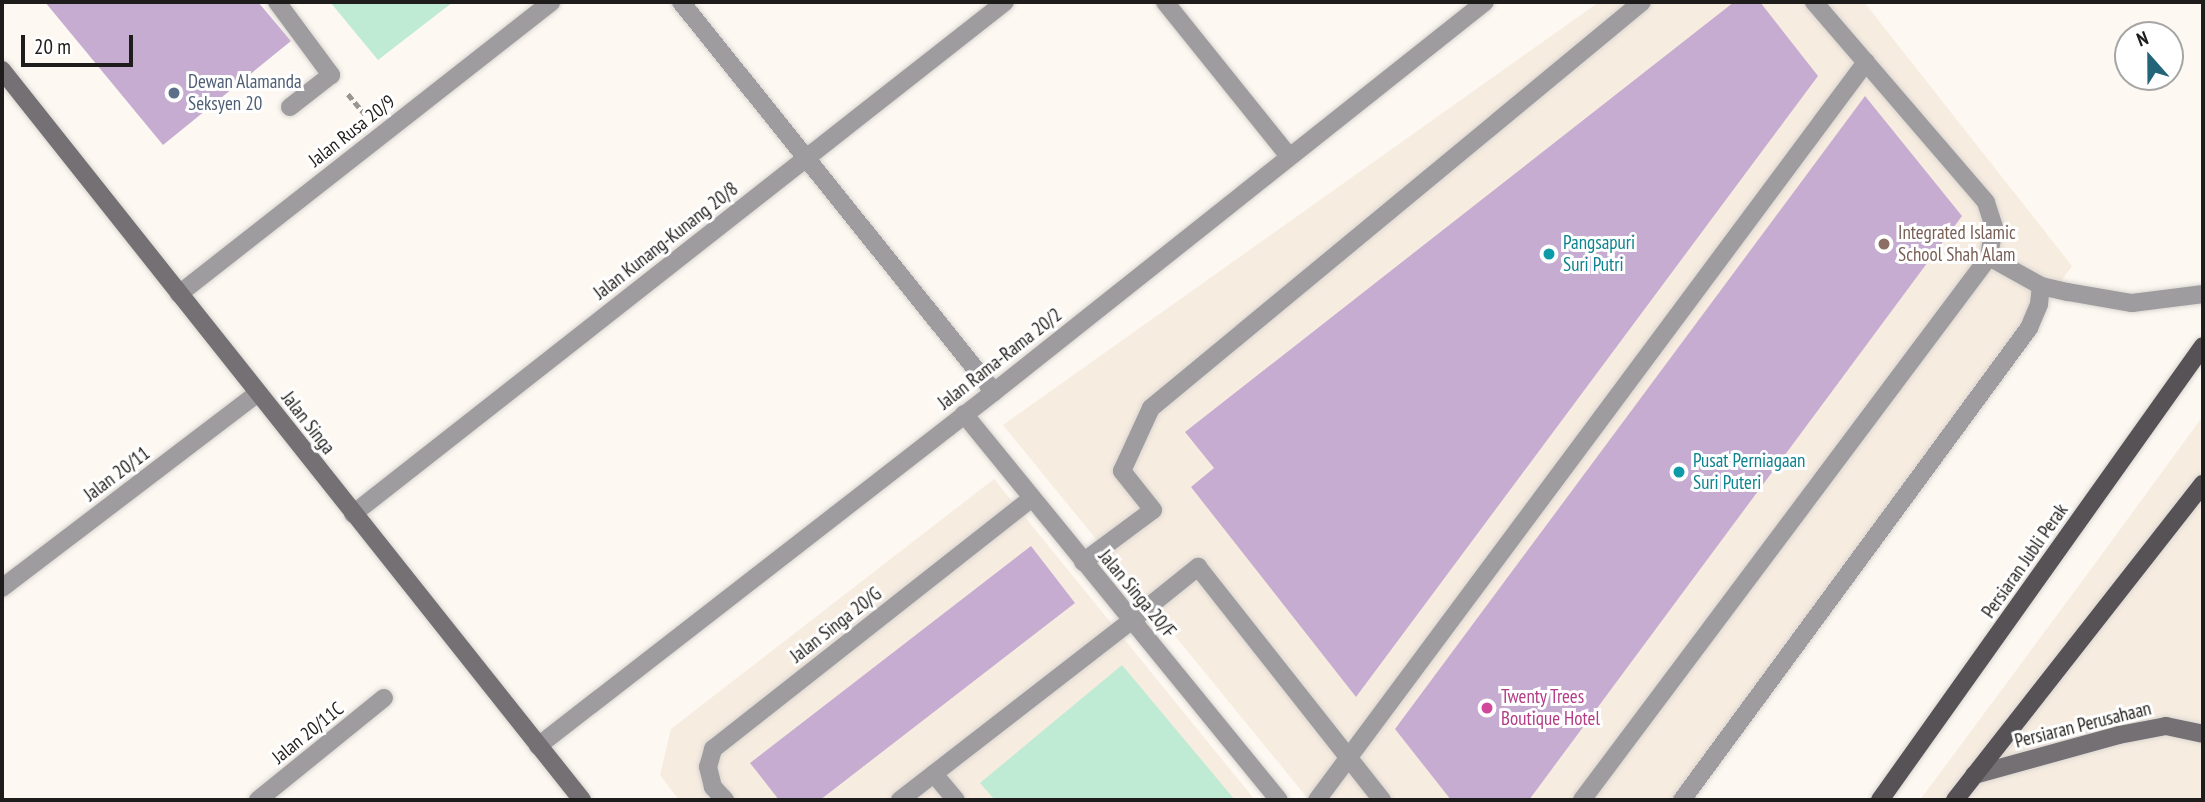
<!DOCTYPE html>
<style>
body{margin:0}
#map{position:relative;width:2205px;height:802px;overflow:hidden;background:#fdf8f2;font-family:"PT Sans Narrow",sans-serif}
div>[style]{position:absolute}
.built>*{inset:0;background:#f7ece0}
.green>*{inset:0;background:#bfebd4}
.building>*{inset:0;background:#c7acd2}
.path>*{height:4.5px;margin-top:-2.25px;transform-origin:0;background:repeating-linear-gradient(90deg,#999591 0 7px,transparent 0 10.5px)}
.roads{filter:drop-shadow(0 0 2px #d9d5d0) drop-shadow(0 0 2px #d9d5d0)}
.lane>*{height:18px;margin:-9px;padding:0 9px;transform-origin:9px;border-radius:9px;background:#9e9c9e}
.street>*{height:18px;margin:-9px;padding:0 9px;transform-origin:9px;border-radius:9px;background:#9e9c9e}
.secondary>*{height:18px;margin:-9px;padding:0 9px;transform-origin:9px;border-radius:9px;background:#747074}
.primary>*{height:18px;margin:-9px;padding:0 9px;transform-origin:9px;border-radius:9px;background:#565256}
.dots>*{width:19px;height:19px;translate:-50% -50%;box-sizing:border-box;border:4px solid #fff;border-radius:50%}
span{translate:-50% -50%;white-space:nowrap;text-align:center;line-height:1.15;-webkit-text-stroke:6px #fff;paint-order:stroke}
.service-label{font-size:19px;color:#4e5e75}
.left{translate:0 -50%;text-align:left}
.street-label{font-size:19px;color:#1f1d1b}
.education-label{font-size:19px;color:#785e54}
.culture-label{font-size:19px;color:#0d838f}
.hotel-label{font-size:19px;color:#b23c85}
.frame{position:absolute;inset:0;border:4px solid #1f1d1b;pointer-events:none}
.north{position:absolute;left:2114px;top:21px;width:70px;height:70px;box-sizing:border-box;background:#fff;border:2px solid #a5a5a4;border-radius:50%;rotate:339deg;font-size:19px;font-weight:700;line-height:28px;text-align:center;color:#1f1d1b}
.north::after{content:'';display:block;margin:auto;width:24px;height:32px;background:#226578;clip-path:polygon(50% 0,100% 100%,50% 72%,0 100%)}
.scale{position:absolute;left:21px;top:35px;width:112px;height:32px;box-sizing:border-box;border:4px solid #1f1d1b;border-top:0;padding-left:9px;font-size:21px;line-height:24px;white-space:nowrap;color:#1f1d1b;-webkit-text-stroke:5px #fff;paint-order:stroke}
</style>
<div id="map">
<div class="built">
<div style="clip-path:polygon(1599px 2px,1864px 2px,2072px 266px,1687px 800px,1309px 800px,1003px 425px)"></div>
<div style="clip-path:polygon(2203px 416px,2203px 800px,1920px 800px,2086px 576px)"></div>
<div style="clip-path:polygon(994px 479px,1255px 800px,679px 800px,660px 775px,671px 729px)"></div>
</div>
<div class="green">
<div style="clip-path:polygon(330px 2px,453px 2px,378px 60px)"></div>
<div style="clip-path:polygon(1122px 665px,1235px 800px,995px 800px,980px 783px)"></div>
</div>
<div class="building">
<div style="clip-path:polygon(45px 2px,258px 2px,291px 41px,163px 145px)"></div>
<div style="clip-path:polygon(1734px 2px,1760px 2px,1818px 76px,1356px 697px,1191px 487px,1214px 468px,1185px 432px)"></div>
<div style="clip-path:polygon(1865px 96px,1962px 216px,1529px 800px,1451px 800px,1395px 729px)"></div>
<div style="clip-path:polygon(1031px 546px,1075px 603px,820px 800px,779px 800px,750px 763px)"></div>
</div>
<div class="path">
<div style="left:348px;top:94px;width:26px;rotate:50deg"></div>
</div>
<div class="roads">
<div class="lane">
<div style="left:277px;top:2px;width:91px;rotate:53.5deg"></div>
<div style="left:331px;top:75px;width:52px;rotate:142deg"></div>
<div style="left:681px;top:2px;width:500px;rotate:51.25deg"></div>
<div style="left:1165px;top:2px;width:198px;rotate:51.2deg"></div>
<div style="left:934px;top:774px;width:34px;rotate:50deg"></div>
<div style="left:900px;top:800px;width:294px;rotate:-37.8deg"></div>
<div style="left:1682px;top:800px;width:586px;rotate:-53.68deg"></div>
<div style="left:2029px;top:328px;width:26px;rotate:-67deg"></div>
<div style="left:2039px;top:304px;width:18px;rotate:-84deg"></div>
</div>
<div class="street">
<div style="left:1989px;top:257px;width:60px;rotate:29.1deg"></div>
<div style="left:2041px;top:286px;width:28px;rotate:13deg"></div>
<div style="left:2068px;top:292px;width:65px;rotate:9.8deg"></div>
<div style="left:2132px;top:303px;width:72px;rotate:-7.2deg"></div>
<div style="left:179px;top:294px;width:473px;rotate:-38.1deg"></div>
<div style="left:964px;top:414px;width:498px;rotate:50.8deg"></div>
<div style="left:353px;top:514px;width:829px;rotate:-38.14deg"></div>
<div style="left:1083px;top:562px;width:87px;rotate:-36.6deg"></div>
<div style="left:1153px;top:510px;width:50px;rotate:-128.5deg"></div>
<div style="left:1122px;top:471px;width:69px;rotate:-65.3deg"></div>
<div style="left:1151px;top:408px;width:637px;rotate:-39.59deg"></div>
<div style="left:2px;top:588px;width:322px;rotate:-37.3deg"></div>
<div style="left:1132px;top:620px;width:85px;rotate:-38.8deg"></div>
<div style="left:1198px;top:567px;width:297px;rotate:51.7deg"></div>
<div style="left:538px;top:746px;width:577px;rotate:-37.82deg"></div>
<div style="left:994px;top:392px;width:627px;rotate:-38.46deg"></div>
<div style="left:258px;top:800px;width:162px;rotate:-39deg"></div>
<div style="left:725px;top:800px;width:18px;rotate:-133deg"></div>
<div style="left:713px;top:787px;width:21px;rotate:-104deg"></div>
<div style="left:708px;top:767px;width:19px;rotate:-74deg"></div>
<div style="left:713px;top:749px;width:405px;rotate:-38.2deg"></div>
<div style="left:1317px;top:800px;width:920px;rotate:-53.35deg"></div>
<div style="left:1582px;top:800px;width:679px;rotate:-53.15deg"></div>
<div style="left:1989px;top:257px;width:30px;rotate:-81deg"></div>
<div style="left:1994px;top:227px;width:26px;rotate:-108deg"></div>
<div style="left:1986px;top:202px;width:264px;rotate:-130.7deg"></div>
</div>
<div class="secondary">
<div style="left:2px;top:70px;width:932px;rotate:51.53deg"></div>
<div style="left:1974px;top:775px;width:150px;rotate:-15.4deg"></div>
<div style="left:2119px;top:735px;width:48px;rotate:-10.8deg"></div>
<div style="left:2166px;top:726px;width:38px;rotate:12deg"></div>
</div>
<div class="primary">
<div style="left:1880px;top:800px;width:557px;rotate:-54.57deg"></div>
<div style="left:1955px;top:800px;width:402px;rotate:-51.9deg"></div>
</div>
</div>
<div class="dots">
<div style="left:174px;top:93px;background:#5c6f8a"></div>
<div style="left:1884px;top:244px;background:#8d6e63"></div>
<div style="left:1549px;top:254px;background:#0f9aa8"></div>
<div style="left:1679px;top:472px;background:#0f9aa8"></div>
<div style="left:1487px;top:708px;background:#d1479c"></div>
</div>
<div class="service-label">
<span class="left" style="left:188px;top:93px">Dewan Alamanda<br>Seksyen 20</span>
</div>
<div class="street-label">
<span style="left:352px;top:131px;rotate:-38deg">Jalan Rusa 20/9</span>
<span style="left:666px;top:241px;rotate:-38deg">Jalan Kunang-Kunang 20/8</span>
<span style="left:1000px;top:359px;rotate:-38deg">Jalan Rama-Rama 20/2</span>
<span style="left:308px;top:423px;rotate:52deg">Jalan Singa</span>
<span style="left:117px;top:474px;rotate:-37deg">Jalan 20/11</span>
<span style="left:2025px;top:561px;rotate:-55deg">Persiaran Jubli Perak</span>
<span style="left:1137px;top:594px;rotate:50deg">Jalan Singa 20/F</span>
<span style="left:836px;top:625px;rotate:-38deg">Jalan Singa 20/G</span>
<span style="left:2083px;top:725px;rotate:-14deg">Persiaran Perusahaan</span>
<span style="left:308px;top:733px;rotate:-39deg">Jalan 20/11C</span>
</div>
<div class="education-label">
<span class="left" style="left:1898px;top:244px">Integrated Islamic<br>School Shah Alam</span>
</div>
<div class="culture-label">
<span class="left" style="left:1563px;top:254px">Pangsapuri<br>Suri Putri</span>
<span class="left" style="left:1693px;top:472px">Pusat Perniagaan<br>Suri Puteri</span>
</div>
<div class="hotel-label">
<span class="left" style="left:1501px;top:708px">Twenty Trees<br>Boutique Hotel</span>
</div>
<div class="frame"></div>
<div class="north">N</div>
<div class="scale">20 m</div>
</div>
